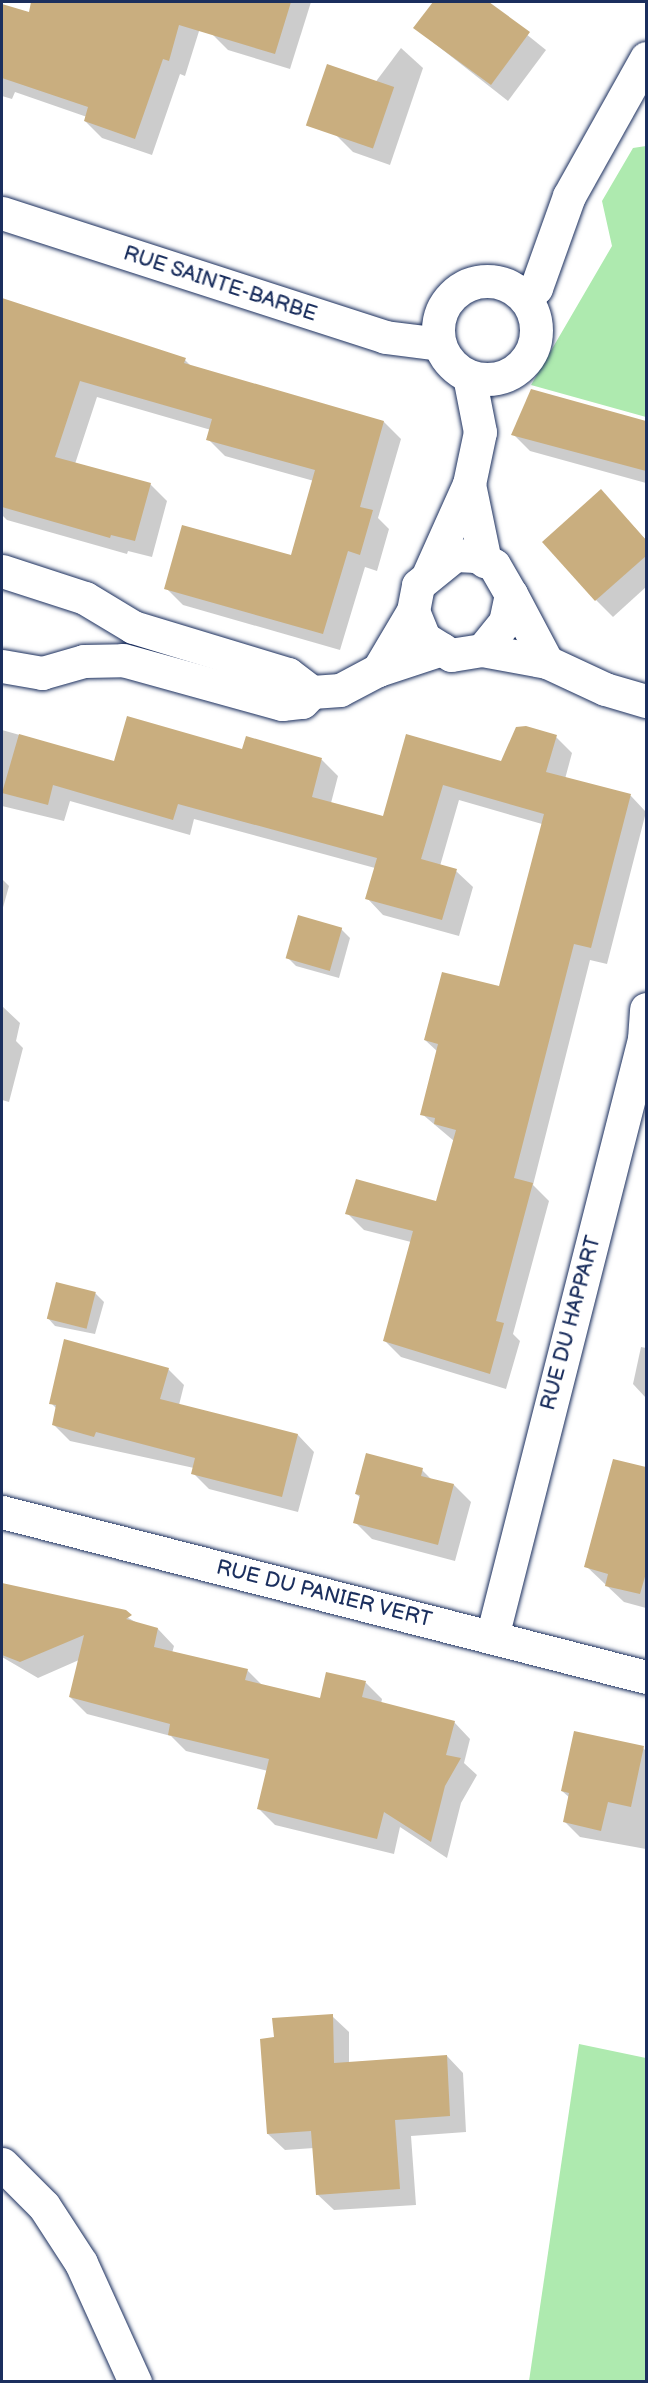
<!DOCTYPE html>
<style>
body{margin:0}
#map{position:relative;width:648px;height:2383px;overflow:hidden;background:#fff;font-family:"Balsamiq Sans",sans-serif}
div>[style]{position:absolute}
.green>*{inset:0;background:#aeeaaf}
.shadow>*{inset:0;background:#0003}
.building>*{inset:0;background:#c9ae7f;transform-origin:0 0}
.roads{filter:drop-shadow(0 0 2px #1b2f5e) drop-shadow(0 0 2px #1b2f5e)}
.street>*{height:33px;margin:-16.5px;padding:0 16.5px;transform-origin:16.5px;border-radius:16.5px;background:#fff}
.street>.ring{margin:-16.5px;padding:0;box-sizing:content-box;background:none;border:33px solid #fff;border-radius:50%}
span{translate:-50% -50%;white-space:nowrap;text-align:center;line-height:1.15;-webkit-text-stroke:6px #fff;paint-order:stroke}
.street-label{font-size:21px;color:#1b2f5e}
.frame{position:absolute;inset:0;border:3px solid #1b2f5e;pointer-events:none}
</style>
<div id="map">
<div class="green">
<div style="clip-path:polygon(646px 146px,646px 417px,531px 385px,612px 246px,602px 201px,633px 148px)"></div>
<div style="clip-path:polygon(579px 2044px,646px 2058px,646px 2381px,529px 2381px)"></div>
</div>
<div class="shadow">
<div style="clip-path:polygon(110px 2px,194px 2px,205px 12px,185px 76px,180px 74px,152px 155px,102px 138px,85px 121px,87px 117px,15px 92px,12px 99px,2px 96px,2px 5px,97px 35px)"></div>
<div style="clip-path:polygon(222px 2px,311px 2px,290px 69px,228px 50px,212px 34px)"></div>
<div style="clip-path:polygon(435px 2px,486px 2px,546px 50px,508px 101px,415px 28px)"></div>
<div style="clip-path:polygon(401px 48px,423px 68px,390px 165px,353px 152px,336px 135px)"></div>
<div style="clip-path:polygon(2px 300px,185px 360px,192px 367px,384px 422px,401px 439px,378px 518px,389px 529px,377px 571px,365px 567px,340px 650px,183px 605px,166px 588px,292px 557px,314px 481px,225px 456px,208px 439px,211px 430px,97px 397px,75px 464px,150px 484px,167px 501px,152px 557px,128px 551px,127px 554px,7px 520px,2px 515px,2px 463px,24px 386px,2px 379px)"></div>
<div style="clip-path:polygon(532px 391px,646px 422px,646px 483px,530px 451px,513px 434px)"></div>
<div style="clip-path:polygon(601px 491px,646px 540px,646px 587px,613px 617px,596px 600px)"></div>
<div style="clip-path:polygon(2px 730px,115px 762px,243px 751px,247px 738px,322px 760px,338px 776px,331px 803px,384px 817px,407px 736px,502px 762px,556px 737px,572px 753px,565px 779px,631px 796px,646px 812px,607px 964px,590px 960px,533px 1185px,549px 1201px,513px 1334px,520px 1341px,506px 1389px,401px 1357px,385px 1341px,411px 1242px,364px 1230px,347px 1213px,437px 1203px,454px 1141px,422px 1114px,438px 1052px,425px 1040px,500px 988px,542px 824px,459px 800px,440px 866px,456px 871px,473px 887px,459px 936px,383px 915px,367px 898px,375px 868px,194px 819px,190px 835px,70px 801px,64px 821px,2px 806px)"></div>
<div style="clip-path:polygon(2px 879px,9px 886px,2px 911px)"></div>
<div style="clip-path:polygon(341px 929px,350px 938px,339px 978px,296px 966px,287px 957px)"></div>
<div style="clip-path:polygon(2px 1006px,20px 1023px,16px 1041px,23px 1048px,9px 1102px,2px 1100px)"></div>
<div style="clip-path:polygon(95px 1293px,104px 1302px,95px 1334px,55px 1326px,47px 1317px)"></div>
<div style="clip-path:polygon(641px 1347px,646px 1348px,646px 1398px,633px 1384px)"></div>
<div style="clip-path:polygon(168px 1369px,184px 1385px,179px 1405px,298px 1435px,314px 1452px,298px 1512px,209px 1489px,193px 1473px,194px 1468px,70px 1441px,54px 1425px,57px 1409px,51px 1403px)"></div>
<div style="clip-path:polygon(614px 1461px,646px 1469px,646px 1608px,624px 1602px,586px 1566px)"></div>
<div style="clip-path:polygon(422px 1470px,433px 1481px,454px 1485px,471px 1502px,455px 1561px,372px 1539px,355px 1522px,361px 1498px,356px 1494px)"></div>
<div style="clip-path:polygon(2px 1584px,92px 1607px,109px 1607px,139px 1624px,158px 1629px,174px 1646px,172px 1653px,247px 1670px,263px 1686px,321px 1700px,327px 1673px,366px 1683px,382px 1699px,381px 1704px,454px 1722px,470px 1739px,464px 1763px,477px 1775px,461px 1803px,447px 1858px,400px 1827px,394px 1854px,275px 1825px,259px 1809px,268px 1771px,186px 1751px,171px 1736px,87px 1714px,70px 1697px,79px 1660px,38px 1678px,2px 1657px)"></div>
<div style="clip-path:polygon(643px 1748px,646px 1751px,646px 1849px,580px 1837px,564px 1821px,570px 1798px,562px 1791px)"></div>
<div style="clip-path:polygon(332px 2016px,349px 2032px,349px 2063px,447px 2056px,463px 2073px,466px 2132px,411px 2136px,416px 2205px,334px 2210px,317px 2194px,314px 2148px,285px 2150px,268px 2134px,275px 2039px)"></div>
</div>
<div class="building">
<div style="clip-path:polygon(31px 2px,291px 2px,275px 54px,179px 25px,169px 61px,163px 59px,135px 139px,84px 121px,88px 107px,2px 78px,2px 4px,29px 12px)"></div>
<div style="clip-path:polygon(433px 2px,489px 2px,530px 32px,491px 85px,413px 28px)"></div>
<div style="left:327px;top:64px;width:71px;height:65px;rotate:19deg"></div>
<div style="clip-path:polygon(2px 298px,186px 358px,184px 363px,384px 421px,360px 507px,373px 510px,360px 555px,348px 551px,323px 634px,164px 589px,182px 525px,291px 555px,315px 470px,206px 440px,212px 419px,80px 381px,55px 457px,151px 483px,135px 541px,111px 535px,110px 538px,2px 507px)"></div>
<div style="clip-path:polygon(531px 389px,646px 421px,646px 471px,511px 435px)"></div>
<div style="clip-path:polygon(601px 489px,646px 540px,646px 556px,595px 601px,542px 542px)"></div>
<div style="clip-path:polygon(127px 716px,242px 749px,246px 736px,322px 758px,312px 797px,383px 816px,406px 734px,501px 761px,516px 727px,526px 726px,557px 735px,546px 772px,631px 794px,591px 948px,574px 944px,514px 1178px,533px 1183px,496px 1321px,504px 1323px,490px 1374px,383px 1341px,413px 1231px,345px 1214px,356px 1179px,436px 1201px,456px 1130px,434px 1124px,435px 1118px,420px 1115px,438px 1044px,424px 1040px,442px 972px,499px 986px,544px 814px,443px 785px,421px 859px,457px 869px,442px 920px,365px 899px,377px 858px,178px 804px,173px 820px,53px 785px,48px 805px,2px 793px,19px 734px,114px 761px)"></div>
<div style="left:298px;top:915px;width:46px;height:45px;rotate:16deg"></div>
<div style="left:56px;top:1282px;width:41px;height:38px;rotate:14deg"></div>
<div style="clip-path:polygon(64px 1339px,169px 1368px,160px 1399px,298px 1434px,282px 1497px,191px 1474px,195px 1458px,96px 1432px,94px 1437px,52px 1425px,56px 1405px,49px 1404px)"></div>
<div style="clip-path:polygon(366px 1453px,423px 1468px,421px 1476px,454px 1484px,438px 1545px,353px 1523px,360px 1495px,355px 1494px)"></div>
<div style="clip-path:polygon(613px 1459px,646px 1467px,646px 1573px,640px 1594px,605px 1586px,608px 1574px,584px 1567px)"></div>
<div style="clip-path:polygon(2px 1583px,126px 1610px,132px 1615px,126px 1619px,158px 1628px,154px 1647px,248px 1669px,245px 1680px,320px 1698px,326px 1672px,366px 1681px,362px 1697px,455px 1721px,446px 1755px,461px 1758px,445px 1786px,431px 1842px,384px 1812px,377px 1839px,257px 1809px,269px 1759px,168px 1735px,170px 1724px,69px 1697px,84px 1635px,20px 1662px,2px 1655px)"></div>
<div style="clip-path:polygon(574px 1731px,644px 1746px,631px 1807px,608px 1802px,601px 1831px,563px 1822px,569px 1793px,561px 1791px)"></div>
<div style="clip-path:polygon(333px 2014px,334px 2063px,447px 2055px,450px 2116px,395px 2120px,400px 2189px,316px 2195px,311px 2131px,267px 2134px,260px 2039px,274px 2037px,272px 2018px)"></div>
</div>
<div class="roads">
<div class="street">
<div style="left:2px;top:213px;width:403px;rotate:17.9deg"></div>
<div style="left:385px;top:337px;width:55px;rotate:7.3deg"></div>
<div class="ring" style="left:438px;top:281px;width:65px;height:65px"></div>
<div style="left:524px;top:297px;width:15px;rotate:-37deg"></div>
<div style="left:536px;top:288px;width:98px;rotate:-70.3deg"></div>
<div style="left:569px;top:196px;width:158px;rotate:-60.8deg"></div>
<div style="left:469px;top:484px;width:53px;rotate:-78.1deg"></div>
<div style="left:480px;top:432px;width:57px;rotate:-101.1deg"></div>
<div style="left:455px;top:555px;width:21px;rotate:3deg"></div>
<div style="left:476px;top:556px;width:20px;rotate:27deg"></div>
<div style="left:494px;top:565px;width:34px;rotate:60deg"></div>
<div style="left:511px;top:594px;width:29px;rotate:102deg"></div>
<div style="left:505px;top:622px;width:36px;rotate:129deg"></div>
<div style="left:482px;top:650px;width:31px;rotate:171deg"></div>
<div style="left:451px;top:655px;width:32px;rotate:-148deg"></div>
<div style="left:424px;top:638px;width:29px;rotate:-112deg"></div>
<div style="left:413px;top:611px;width:26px;rotate:-79deg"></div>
<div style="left:418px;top:585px;width:48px;rotate:-39deg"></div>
<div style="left:2px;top:571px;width:87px;rotate:18deg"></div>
<div style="left:85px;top:598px;width:56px;rotate:31.1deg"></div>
<div style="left:133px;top:627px;width:162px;rotate:16.9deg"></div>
<div style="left:288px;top:674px;width:30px;rotate:37deg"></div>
<div style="left:429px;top:573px;width:98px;rotate:-65.8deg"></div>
<div style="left:469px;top:484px;width:79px;rotate:78.3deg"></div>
<div style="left:413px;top:611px;width:69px;rotate:120.7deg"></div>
<div style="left:378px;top:670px;width:67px;rotate:-18.2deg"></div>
<div style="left:482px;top:650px;width:66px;rotate:10.5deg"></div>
<div style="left:547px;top:662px;width:77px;rotate:-117.9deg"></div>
<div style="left:547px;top:662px;width:64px;rotate:25deg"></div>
<div style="left:605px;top:689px;width:43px;rotate:16.3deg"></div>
<div style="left:2px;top:666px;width:41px;rotate:9.9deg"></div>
<div style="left:42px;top:673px;width:44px;rotate:-15.9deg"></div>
<div style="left:84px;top:661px;width:39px;rotate:-1deg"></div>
<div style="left:123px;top:660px;width:165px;rotate:15.5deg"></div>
<div style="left:282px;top:704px;width:20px;rotate:-6deg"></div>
<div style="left:302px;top:702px;width:14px;rotate:-45deg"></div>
<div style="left:312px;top:692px;width:28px;rotate:-4deg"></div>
<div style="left:340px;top:690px;width:43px;rotate:-27.8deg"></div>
<div style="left:2px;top:1512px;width:665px;rotate:14.37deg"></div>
<div style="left:492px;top:1637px;width:617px;rotate:-75.74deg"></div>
<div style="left:644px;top:1039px;width:30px;rotate:-86deg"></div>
<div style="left:2px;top:2164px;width:59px;rotate:45deg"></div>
<div style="left:44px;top:2206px;width:68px;rotate:57deg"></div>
<div style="left:81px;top:2263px;width:131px;rotate:65.6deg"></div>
</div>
</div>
<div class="street-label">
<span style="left:220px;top:284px;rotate:18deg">RUE SAINTE-BARBE</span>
<span style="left:571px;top:1323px;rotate:-75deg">RUE DU HAPPART</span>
<span style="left:324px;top:1594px;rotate:14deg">RUE DU PANIER VERT</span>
</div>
<div class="frame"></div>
</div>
